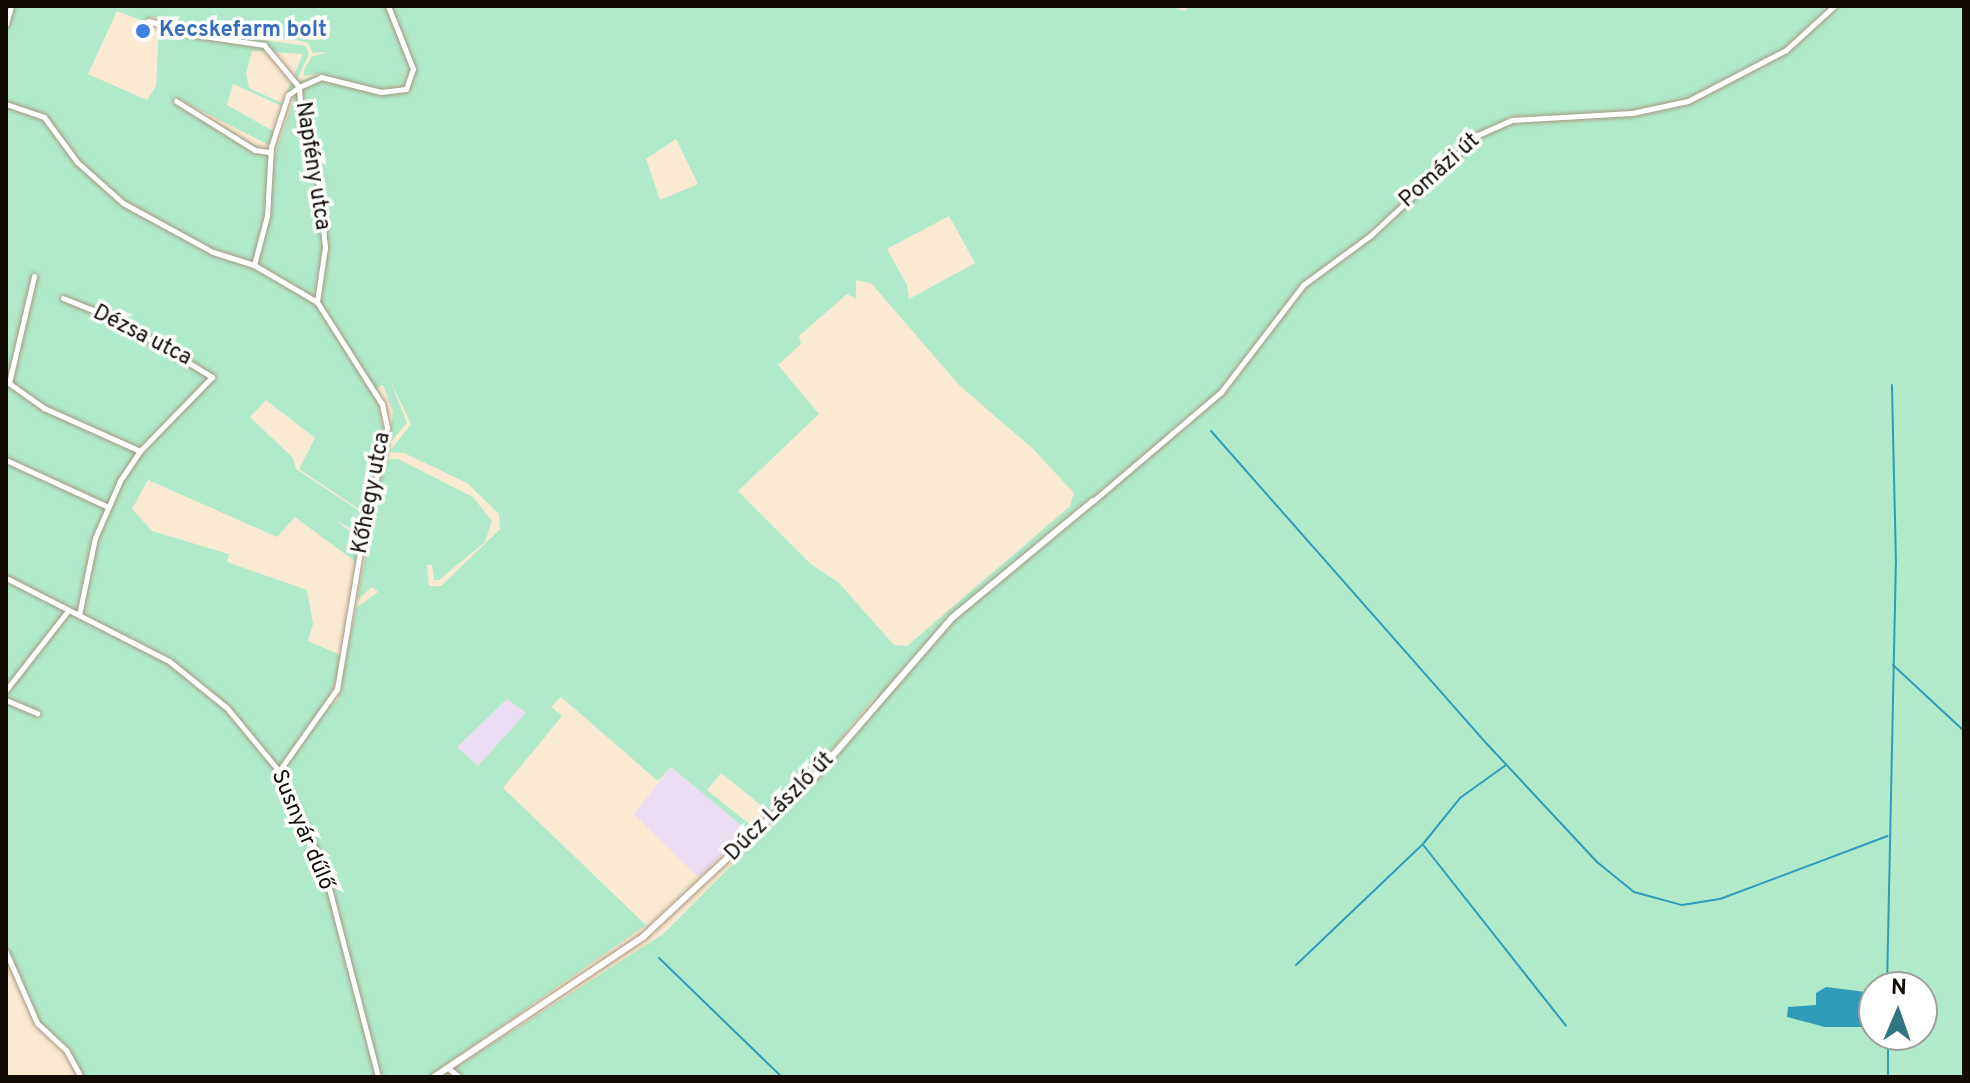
<!DOCTYPE html>
<meta charset="utf-8">
<style>
body{margin:0}
#map{position:relative;width:1970px;height:1083px;overflow:hidden;background:#faead2;font-family:Overpass,sans-serif}
div>[style]{position:absolute}
.industrial>*{inset:0;background:#ebddf1}
.green>*{inset:0;background:#b0eaca}
.water>*{inset:0;background:#2e9cb9}
.stream>*{height:2px;margin:-1px;padding:0 1px;transform-origin:1px;border-radius:1px;background:#2e9cb9}
.roads{filter:drop-shadow(0 0 2px #a69781) drop-shadow(0 0 2px #a69781)}
.minor>*{height:5px;margin:-2.5px;padding:0 2.5px;transform-origin:2.5px;border-radius:2.5px;background:#fff}
.tertiary>*{height:6px;margin:-3px;padding:0 3px;transform-origin:3px;border-radius:3px;background:#fff}
.dots>*{width:22px;height:22px;translate:-50% -50%;box-sizing:border-box;border:4px solid #fff;border-radius:50%}
span{translate:-50% -50%;white-space:nowrap;text-align:center;line-height:1.15;-webkit-text-stroke:7px #fff;paint-order:stroke}
.shop-label{font-size:22px;color:#366cbe;font-weight:700}
.left{translate:0 -50%;text-align:left}
.street-label{font-size:22px;color:#120c05}
.frame{position:absolute;inset:0;border:8px solid #120c05;pointer-events:none}
.north{position:absolute;left:1858px;top:971px;width:80px;height:80px;box-sizing:border-box;background:#fff;border:2px solid #a09e9b;border-radius:50%;rotate:2deg;font-size:22px;font-weight:700;line-height:32px;text-align:center;color:#120c05}
.north::after{content:'';display:block;margin:auto;width:28px;height:36px;background:#2f7583;clip-path:polygon(50% 0,100% 100%,50% 72%,0 100%)}
</style>
<div id="map">
<div class="industrial">
<div style="clip-path:polygon(507px 699px,526px 714px,478px 766px,457px 747px)"></div>
<div style="clip-path:polygon(671px 767px,747px 830px,699px 878px,634px 814px)"></div>
</div>
<div class="green">
<div style="clip-path:polygon(evenodd,6px 6px,1169px 6px,1185px 11px,1190px 6px,1964px 6px,1964px 1077px,441px 1077px,663px 934px,819px 778px,883px 687px,813px 773px,800px 786px,790px 778px,797px 788px,747px 830px,671px 767px,658px 781px,561px 697px,551px 707px,562px 716px,503px 788px,646px 925px,428px 1077px,81px 1077px,66px 1050px,37px 1023px,6px 947px,6px 6px,117px 11px,148px 23px,150px 17px,158px 18px,232px 35px,296px 40px,308px 43px,313px 53px,328px 52px,311px 57px,304px 70px,304px 76px,321px 74px,300px 81px,274px 157px,174px 97px,271px 146px,275px 132px,227px 105px,233px 84px,284px 107px,309px 54px,306px 46px,159px 25px,156px 86px,147px 100px,88px 74px,117px 11px,6px 6px,252px 51px,303px 54px,282px 103px,249px 88px,246px 73px,252px 51px,6px 6px,676px 139px,698px 184px,660px 200px,646px 159px,676px 139px,6px 6px,949px 216px,975px 263px,909px 299px,907px 285px,887px 249px,949px 216px,6px 6px,856px 280px,871px 283px,959px 385px,1032px 448px,1074px 493px,1070px 506px,907px 646px,894px 645px,838px 582px,812px 565px,738px 491px,819px 414px,778px 365px,801px 344px,799px 336px,847px 294px,856px 299px,856px 280px,6px 6px,390px 380px,411px 424px,389px 452px,404px 453px,467px 483px,499px 514px,500px 529px,441px 586px,429px 586px,427px 565px,432px 565px,434px 580px,439px 580px,485px 542px,492px 521px,473px 497px,398px 459px,384px 460px,357px 600px,372px 587px,378px 592px,356px 608px,338px 700px,327px 708px,343px 656px,308px 641px,313px 624px,307px 590px,227px 562px,229px 554px,152px 531px,132px 509px,148px 480px,277px 537px,295px 517px,357px 563px,358px 537px,335px 520px,358px 532px,364px 514px,296px 469px,293px 458px,250px 417px,266px 400px,315px 438px,299px 469px,365px 513px,384px 436px,377px 388px,383px 385px,393px 412px,389px 444px,407px 423px,390px 380px,6px 6px,507px 699px,526px 713px,478px 766px,457px 747px,507px 699px,6px 6px,721px 773px,768px 811px,753px 827px,707px 790px,721px 773px,6px 6px,1874px 987px,1922px 987px,1922px 1035px,1874px 1035px,1874px 987px)"></div>
</div>
<div class="water">
<div style="clip-path:polygon(1826px 987px,1874px 993px,1872px 1027px,1825px 1027px,1787px 1017px,1788px 1007px,1816px 1005px,1816px 993px)"></div>
</div>
<div class="stream">
<div style="left:1211px;top:431px;width:417px;rotate:48.6deg"></div>
<div style="left:1487px;top:744px;width:161px;rotate:47deg"></div>
<div style="left:1597px;top:862px;width:48px;rotate:39deg"></div>
<div style="left:1634px;top:892px;width:50px;rotate:15.2deg"></div>
<div style="left:1682px;top:905px;width:38px;rotate:-9deg"></div>
<div style="left:1720px;top:899px;width:179px;rotate:-20.6deg"></div>
<div style="left:1893px;top:665px;width:97px;rotate:42.9deg"></div>
<div style="left:1424px;top:846px;width:229px;rotate:51.7deg"></div>
<div style="left:659px;top:958px;width:171px;rotate:44.1deg"></div>
<div style="left:1296px;top:965px;width:175px;rotate:-43.6deg"></div>
<div style="left:1423px;top:844px;width:59px;rotate:-51.2deg"></div>
<div style="left:1460px;top:798px;width:57px;rotate:-35.7deg"></div>
<div style="left:1887px;top:987px;width:423px;rotate:-88.8deg"></div>
<div style="left:1896px;top:564px;width:179px;rotate:-91.3deg"></div>
<div style="left:1888px;top:1035px;width:42px;rotate:90deg"></div>
</div>
<div class="roads">
<div class="minor">
<div style="left:148px;top:21px;width:51px;rotate:15.9deg"></div>
<div style="left:197px;top:35px;width:68px;rotate:8.5deg"></div>
<div style="left:264px;top:45px;width:55px;rotate:50.2deg"></div>
<div style="left:299px;top:87px;width:14px;rotate:144deg"></div>
<div style="left:288px;top:95px;width:55px;rotate:108.1deg"></div>
<div style="left:271px;top:147px;width:69px;rotate:93.3deg"></div>
<div style="left:267px;top:216px;width:51px;rotate:104.9deg"></div>
<div style="left:6px;top:24px;width:19px;rotate:-74deg"></div>
<div style="left:176px;top:101px;width:93px;rotate:31.8deg"></div>
<div style="left:255px;top:150px;width:14px;rotate:8deg"></div>
<div style="left:6px;top:104px;width:40px;rotate:18.9deg"></div>
<div style="left:44px;top:117px;width:56px;rotate:53.7deg"></div>
<div style="left:77px;top:162px;width:62px;rotate:41.7deg"></div>
<div style="left:123px;top:203px;width:102px;rotate:28.6deg"></div>
<div style="left:213px;top:252px;width:43px;rotate:17.6deg"></div>
<div style="left:254px;top:265px;width:73px;rotate:30.4deg"></div>
<div style="left:317px;top:302px;width:121px;rotate:57.5deg"></div>
<div style="left:382px;top:404px;width:24px;rotate:78deg"></div>
<div style="left:387px;top:427px;width:22px;rotate:98deg"></div>
<div style="left:384px;top:449px;width:69px;rotate:105deg"></div>
<div style="left:366px;top:516px;width:175px;rotate:99.5deg"></div>
<div style="left:337px;top:689px;width:100px;rotate:125.3deg"></div>
<div style="left:63px;top:298px;width:61px;rotate:22deg"></div>
<div style="left:120px;top:321px;width:108px;rotate:31.3deg"></div>
<div style="left:212px;top:377px;width:103px;rotate:134.2deg"></div>
<div style="left:140px;top:451px;width:36px;rotate:124deg"></div>
<div style="left:120px;top:481px;width:62px;rotate:113.7deg"></div>
<div style="left:95px;top:538px;width:79px;rotate:101.7deg"></div>
<div style="left:317px;top:302px;width:56px;rotate:-81.7deg"></div>
<div style="left:325px;top:247px;width:78px;rotate:-95.9deg"></div>
<div style="left:317px;top:169px;width:48px;rotate:-108.1deg"></div>
<div style="left:302px;top:123px;width:36px;rotate:-95deg"></div>
<div style="left:299px;top:87px;width:24px;rotate:-24deg"></div>
<div style="left:321px;top:77px;width:62px;rotate:14deg"></div>
<div style="left:381px;top:92px;width:25px;rotate:-7deg"></div>
<div style="left:406px;top:89px;width:21px;rotate:-71deg"></div>
<div style="left:413px;top:69px;width:68px;rotate:-111.6deg"></div>
<div style="left:6px;top:381px;width:47px;rotate:35.4deg"></div>
<div style="left:44px;top:408px;width:105px;rotate:24.1deg"></div>
<div style="left:9px;top:383px;width:110px;rotate:-76.8deg"></div>
<div style="left:6px;top:460px;width:112px;rotate:24.7deg"></div>
<div style="left:1093px;top:501px;width:168px;rotate:-40.4deg"></div>
<div style="left:1221px;top:392px;width:135px;rotate:-52.5deg"></div>
<div style="left:1303px;top:285px;width:84px;rotate:-36.3deg"></div>
<div style="left:1371px;top:235px;width:146px;rotate:-43.1deg"></div>
<div style="left:1478px;top:135px;width:36px;rotate:-24deg"></div>
<div style="left:1511px;top:120px;width:121px;rotate:-3.3deg"></div>
<div style="left:1632px;top:113px;width:57px;rotate:-12.1deg"></div>
<div style="left:1688px;top:101px;width:110px;rotate:-27.5deg"></div>
<div style="left:1786px;top:50px;width:65px;rotate:-42.5deg"></div>
<div style="left:6px;top:578px;width:183px;rotate:27deg"></div>
<div style="left:169px;top:661px;width:75px;rotate:39deg"></div>
<div style="left:227px;top:708px;width:82px;rotate:50.5deg"></div>
<div style="left:279px;top:771px;width:108px;rotate:65.3deg"></div>
<div style="left:324px;top:869px;width:215px;rotate:75.4deg"></div>
<div style="left:6px;top:690px;width:99px;rotate:-52deg"></div>
<div style="left:6px;top:700px;width:34px;rotate:23deg"></div>
<div style="left:6px;top:952px;width:77px;rotate:66.4deg"></div>
<div style="left:37px;top:1023px;width:40px;rotate:43deg"></div>
<div style="left:66px;top:1050px;width:31px;rotate:61deg"></div>
<div style="left:448px;top:1068px;width:14px;rotate:39deg"></div>
</div>
<div class="tertiary">
<div style="left:434px;top:1077px;width:252px;rotate:-33.8deg"></div>
<div style="left:643px;top:937px;width:237px;rotate:-43.1deg"></div>
<div style="left:816px;top:775px;width:208px;rotate:-49.1deg"></div>
<div style="left:952px;top:618px;width:183px;rotate:-39.7deg"></div>
</div>
</div>
<div class="dots">
<div style="left:143px;top:31px;background:#3f7fe0"></div>
</div>
<div class="shop-label">
<span class="left" style="left:159px;top:31px">Kecskefarm bolt</span>
</div>
<div class="street-label">
<span style="left:312px;top:166px;rotate:81deg">Napfény utca</span>
<span style="left:1440px;top:171px;rotate:-42deg">Pomázi út</span>
<span style="left:142px;top:336px;rotate:27deg">Dézsa utca</span>
<span style="left:372px;top:493px;rotate:-79deg">Kőhegy utca</span>
<span style="left:780px;top:807px;rotate:-45deg">Dúcz László út</span>
<span style="left:302px;top:830px;rotate:67deg">Susnyár dűlő</span>
</div>
<div class="frame"></div>
<div class="north">N</div>
</div>
